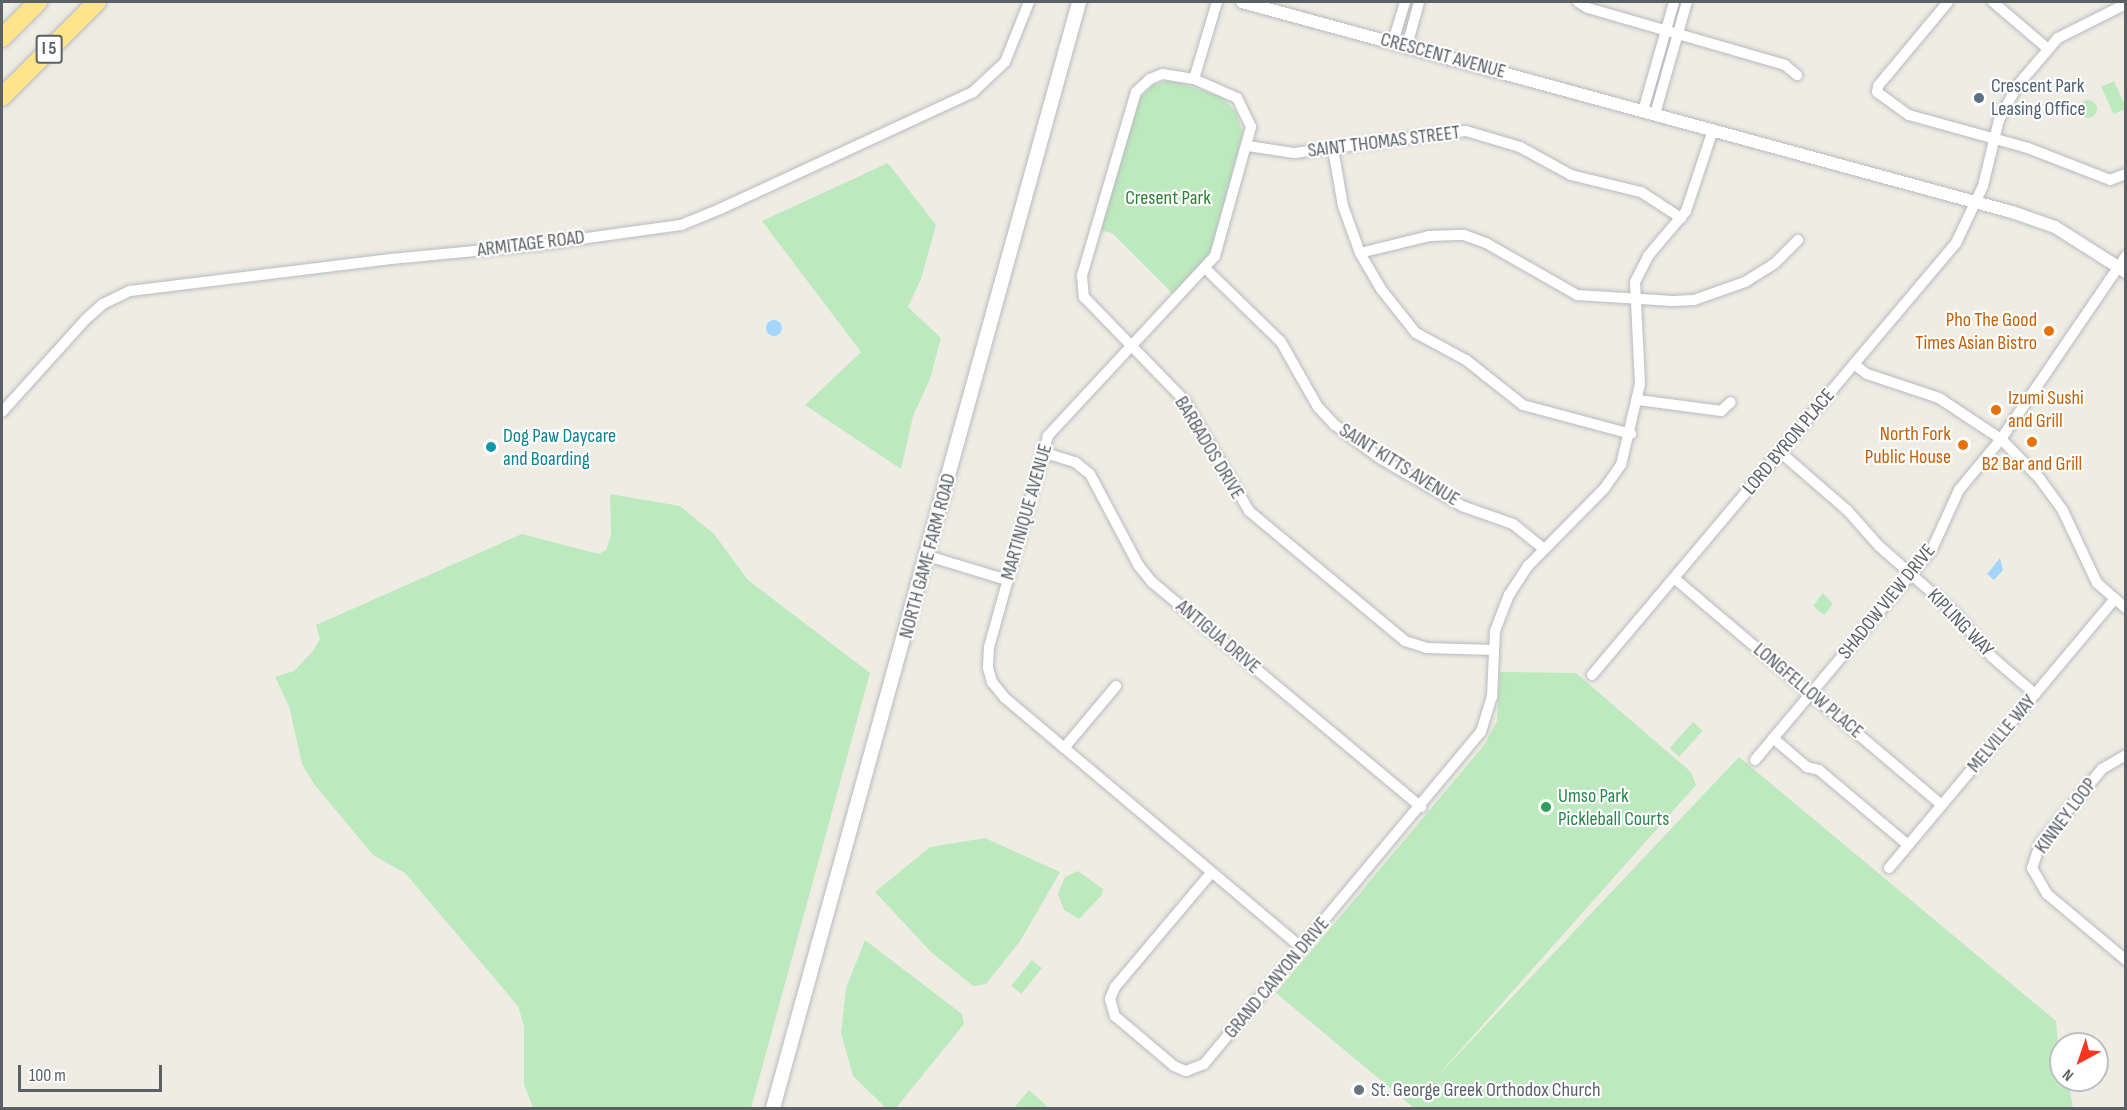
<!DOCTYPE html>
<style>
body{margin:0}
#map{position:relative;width:2127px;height:1110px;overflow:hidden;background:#efede3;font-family:"Sofia Sans Condensed",sans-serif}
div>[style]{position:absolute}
.green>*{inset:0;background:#bde9be;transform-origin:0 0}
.round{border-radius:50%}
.water>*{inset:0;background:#a4d5ff}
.roads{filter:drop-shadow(0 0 2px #b8bbc1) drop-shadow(0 0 2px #b8bbc1)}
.minor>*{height:10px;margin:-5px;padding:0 5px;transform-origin:5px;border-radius:5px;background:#fff}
.tertiary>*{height:12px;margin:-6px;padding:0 6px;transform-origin:6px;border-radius:6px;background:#fff}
.secondary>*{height:14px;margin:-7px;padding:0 7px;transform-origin:7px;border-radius:7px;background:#fff}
.motorway>*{height:18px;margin:-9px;padding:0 9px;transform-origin:9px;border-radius:9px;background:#ffe48b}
.dots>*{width:16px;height:16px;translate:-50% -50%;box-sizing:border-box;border:3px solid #fff;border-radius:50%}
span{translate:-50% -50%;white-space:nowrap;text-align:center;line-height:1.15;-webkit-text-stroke:4.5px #fff;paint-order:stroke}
.shield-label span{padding:2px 4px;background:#fff;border:2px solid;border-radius:4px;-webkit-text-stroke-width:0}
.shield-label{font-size:18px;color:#5b6065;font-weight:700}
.street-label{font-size:20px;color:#5b6065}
.service-label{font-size:20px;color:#4e5e75}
.left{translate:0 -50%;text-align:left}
.park-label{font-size:20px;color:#2c8332}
.food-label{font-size:20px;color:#c56008}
.right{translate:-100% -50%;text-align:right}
.culture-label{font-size:20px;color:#0d838f}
.leisure-label{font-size:20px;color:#27864d}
.worship-label{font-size:20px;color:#5b616d}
.frame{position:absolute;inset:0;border:3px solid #5b6065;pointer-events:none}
.north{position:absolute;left:2049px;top:1032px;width:60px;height:60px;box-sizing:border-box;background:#fff;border:2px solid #bdbfc1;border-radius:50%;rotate:220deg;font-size:16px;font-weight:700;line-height:24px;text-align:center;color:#5b6065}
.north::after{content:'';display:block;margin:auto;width:21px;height:27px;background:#f93520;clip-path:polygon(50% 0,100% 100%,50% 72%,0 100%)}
.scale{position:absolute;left:18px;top:1065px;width:144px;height:27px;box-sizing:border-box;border:3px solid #5b6065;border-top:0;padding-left:8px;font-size:18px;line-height:21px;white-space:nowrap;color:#5b6065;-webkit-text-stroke:4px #fff;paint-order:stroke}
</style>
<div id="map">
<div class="green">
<div style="clip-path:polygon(1171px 80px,1222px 97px,1236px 112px,1243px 133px,1210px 254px,1173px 294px,1112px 233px,1100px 230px,1138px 100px,1153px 85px)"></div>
<div style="left:2114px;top:81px;width:30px;height:14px;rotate:66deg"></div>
<div class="round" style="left:2079px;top:100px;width:18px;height:18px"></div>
<div style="clip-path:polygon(888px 163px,936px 225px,921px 279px,908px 307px,941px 338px,930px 379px,913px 416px,901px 469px,805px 405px,861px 352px,762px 221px)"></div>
<div style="clip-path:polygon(610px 494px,680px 506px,714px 534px,748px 580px,870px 673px,751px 1108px,533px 1108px,524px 1084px,524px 1026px,518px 1006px,405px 873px,373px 855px,314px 784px,302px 764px,289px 706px,275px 677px,294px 671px,313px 651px,320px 639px,316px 625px,522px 534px,599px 554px,606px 550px,611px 535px)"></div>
<div style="clip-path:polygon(1823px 593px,1833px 604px,1824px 615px,1813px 606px)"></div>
<div style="clip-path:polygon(1500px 672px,1576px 673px,1691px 772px,1696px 785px,1431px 1083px,1739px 757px,2056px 1021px,2061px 1080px,2068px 1080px,2073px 1108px,1414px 1108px,1276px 993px,1485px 744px,1497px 721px)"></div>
<div style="left:1693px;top:722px;width:13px;height:35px;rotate:42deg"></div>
<div style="clip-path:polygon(985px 838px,1060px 872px,1021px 940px,986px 984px,973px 986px,931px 952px,875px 892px,930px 847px)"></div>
<div style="clip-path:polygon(1078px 871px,1103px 889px,1102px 895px,1079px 919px,1064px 910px,1058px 894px,1065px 877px)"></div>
<div style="clip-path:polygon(865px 940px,962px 1014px,964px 1024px,896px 1108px,886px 1108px,853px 1076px,841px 1033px,846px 988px)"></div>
<div style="left:1032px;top:960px;width:13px;height:33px;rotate:39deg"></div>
<div style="clip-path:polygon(1029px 1090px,1047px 1106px,1045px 1108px,1014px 1108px)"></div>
</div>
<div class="water">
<div class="round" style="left:766px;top:320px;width:16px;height:16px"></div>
<div style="clip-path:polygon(2000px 558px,2003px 570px,1994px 580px,1987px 574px)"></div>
</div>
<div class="roads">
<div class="minor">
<div style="left:1217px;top:2px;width:80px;rotate:106.6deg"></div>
<div style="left:1194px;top:79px;width:47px;rotate:23.8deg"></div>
<div style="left:1237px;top:98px;width:32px;rotate:64deg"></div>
<div style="left:1251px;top:127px;width:134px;rotate:105.6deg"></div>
<div style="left:1215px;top:256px;width:246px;rotate:132.9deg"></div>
<div style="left:1048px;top:436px;width:219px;rotate:105.6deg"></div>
<div style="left:989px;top:647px;width:21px;rotate:93deg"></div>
<div style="left:988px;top:668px;width:15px;rotate:74deg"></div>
<div style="left:992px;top:682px;width:21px;rotate:51deg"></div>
<div style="left:1005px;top:698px;width:388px;rotate:40.1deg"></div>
<div style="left:1578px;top:2px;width:12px;rotate:31deg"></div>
<div style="left:1588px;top:8px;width:205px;rotate:16.1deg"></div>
<div style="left:1785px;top:65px;width:16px;rotate:40deg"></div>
<div style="left:1948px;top:2px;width:109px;rotate:129.8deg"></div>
<div style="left:1878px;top:86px;width:6px;rotate:99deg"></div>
<div style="left:1877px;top:92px;width:39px;rotate:36deg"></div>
<div style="left:1909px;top:115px;width:123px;rotate:15.5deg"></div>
<div style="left:2028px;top:148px;width:88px;rotate:21.3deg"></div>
<div style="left:2110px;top:180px;width:17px;rotate:-21deg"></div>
<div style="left:1993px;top:2px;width:72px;rotate:40.5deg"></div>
<div style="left:1393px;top:42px;width:42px;rotate:-73.3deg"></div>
<div style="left:1407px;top:46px;width:46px;rotate:-74.7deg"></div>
<div style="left:1194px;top:79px;width:32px;rotate:-171deg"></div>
<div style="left:1162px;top:74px;width:13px;rotate:157deg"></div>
<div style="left:1150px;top:79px;width:19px;rotate:137deg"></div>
<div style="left:1136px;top:92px;width:192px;rotate:106.4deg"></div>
<div style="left:1082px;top:276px;width:21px;rotate:85deg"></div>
<div style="left:1084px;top:297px;width:144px;rotate:45.8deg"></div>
<div style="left:1184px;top:400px;width:129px;rotate:59.6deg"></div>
<div style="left:1249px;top:511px;width:203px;rotate:39.8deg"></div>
<div style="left:1405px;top:641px;width:23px;rotate:18deg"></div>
<div style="left:1427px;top:648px;width:66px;rotate:1.7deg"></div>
<div style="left:1643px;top:111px;width:113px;rotate:-74.1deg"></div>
<div style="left:1655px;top:114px;width:116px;rotate:-74.1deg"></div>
<div style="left:1248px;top:146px;width:47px;rotate:8.7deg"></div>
<div style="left:1294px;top:153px;width:173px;rotate:-7.3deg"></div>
<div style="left:1466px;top:131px;width:56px;rotate:16.5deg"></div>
<div style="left:1520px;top:147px;width:58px;rotate:28.8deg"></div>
<div style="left:1571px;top:175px;width:72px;rotate:13.7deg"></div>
<div style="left:1641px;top:192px;width:48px;rotate:33deg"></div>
<div style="left:1333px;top:149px;width:58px;rotate:80deg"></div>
<div style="left:1343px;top:206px;width:50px;rotate:70.1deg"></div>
<div style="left:1360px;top:253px;width:42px;rotate:59.7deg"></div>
<div style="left:1381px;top:289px;width:56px;rotate:51.5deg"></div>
<div style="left:1416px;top:333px;width:57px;rotate:28.4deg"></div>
<div style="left:1466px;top:360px;width:73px;rotate:38.3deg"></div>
<div style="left:1523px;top:405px;width:112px;rotate:15deg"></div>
<div style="left:1360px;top:253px;width:71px;rotate:-13.8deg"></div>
<div style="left:1429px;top:236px;width:35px;rotate:-2deg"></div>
<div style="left:1464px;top:235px;width:23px;rotate:20deg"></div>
<div style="left:1486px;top:243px;width:105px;rotate:29.7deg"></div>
<div style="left:1577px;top:295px;width:96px;rotate:3.6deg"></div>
<div style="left:1673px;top:301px;width:21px;rotate:-3deg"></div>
<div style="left:1694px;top:300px;width:54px;rotate:-19.4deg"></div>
<div style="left:1745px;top:282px;width:34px;rotate:-32deg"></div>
<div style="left:1774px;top:264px;width:34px;rotate:-45deg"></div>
<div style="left:1207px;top:270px;width:103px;rotate:44.2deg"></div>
<div style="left:1281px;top:342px;width:75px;rotate:60.4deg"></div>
<div style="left:1318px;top:407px;width:25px;rotate:47deg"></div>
<div style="left:1335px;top:425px;width:57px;rotate:36.5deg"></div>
<div style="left:1381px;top:459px;width:94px;rotate:30.1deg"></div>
<div style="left:1462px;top:506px;width:54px;rotate:19.4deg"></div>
<div style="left:1513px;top:524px;width:40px;rotate:39deg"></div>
<div style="left:1854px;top:364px;width:16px;rotate:38deg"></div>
<div style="left:1867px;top:374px;width:76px;rotate:18.4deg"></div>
<div style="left:1939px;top:398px;width:74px;rotate:33.5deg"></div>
<div style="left:2001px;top:439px;width:56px;rotate:45.7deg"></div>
<div style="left:2040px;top:479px;width:39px;rotate:54deg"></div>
<div style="left:2063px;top:511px;width:80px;rotate:64.7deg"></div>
<div style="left:2097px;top:583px;width:38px;rotate:41deg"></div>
<div style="left:1638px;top:400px;width:84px;rotate:7.5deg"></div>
<div style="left:1721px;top:411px;width:13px;rotate:-42deg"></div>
<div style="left:2px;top:412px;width:124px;rotate:-47.9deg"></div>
<div style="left:85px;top:320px;width:24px;rotate:-42deg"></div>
<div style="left:103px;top:304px;width:30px;rotate:-26deg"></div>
<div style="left:130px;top:291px;width:263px;rotate:-7deg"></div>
<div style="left:391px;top:259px;width:147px;rotate:-5.5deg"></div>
<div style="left:537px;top:245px;width:145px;rotate:-7.9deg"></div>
<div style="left:681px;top:225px;width:42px;rotate:-22.3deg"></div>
<div style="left:720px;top:209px;width:279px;rotate:-24.8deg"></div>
<div style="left:973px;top:92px;width:44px;rotate:-43.2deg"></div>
<div style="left:1005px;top:62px;width:65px;rotate:-68.2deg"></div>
<div style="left:1042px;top:452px;width:34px;rotate:17deg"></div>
<div style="left:1075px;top:462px;width:19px;rotate:39deg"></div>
<div style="left:1090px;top:474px;width:104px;rotate:62deg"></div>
<div style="left:1139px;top:566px;width:21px;rotate:51deg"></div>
<div style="left:1152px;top:582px;width:351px;rotate:39.9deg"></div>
<div style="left:1780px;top:452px;width:90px;rotate:40.9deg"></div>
<div style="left:1848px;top:511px;width:47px;rotate:48.5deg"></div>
<div style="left:1879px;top:546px;width:101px;rotate:41.4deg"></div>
<div style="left:1955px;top:613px;width:57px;rotate:49.9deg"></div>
<div style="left:1992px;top:657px;width:57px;rotate:40.7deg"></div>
<div style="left:928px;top:556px;width:83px;rotate:16.9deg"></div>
<div style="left:1674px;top:578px;width:351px;rotate:40.3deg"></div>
<div style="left:1592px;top:675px;width:565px;rotate:-49.88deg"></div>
<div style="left:1956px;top:243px;width:63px;rotate:-64.7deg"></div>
<div style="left:1983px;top:186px;width:68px;rotate:-76.4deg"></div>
<div style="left:1999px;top:120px;width:38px;rotate:-62deg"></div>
<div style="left:2017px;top:86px;width:63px;rotate:-49.5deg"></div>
<div style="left:2058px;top:38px;width:76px;rotate:-26.6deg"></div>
<div style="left:1773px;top:738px;width:45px;rotate:40.5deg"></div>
<div style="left:1807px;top:767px;width:12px;rotate:14deg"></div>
<div style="left:1819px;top:770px;width:116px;rotate:40.1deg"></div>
<div style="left:1064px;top:748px;width:81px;rotate:-50deg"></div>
<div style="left:2126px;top:755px;width:28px;rotate:150deg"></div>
<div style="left:2102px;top:769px;width:97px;rotate:129.6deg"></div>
<div style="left:2040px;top:844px;width:25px;rotate:108deg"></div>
<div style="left:2032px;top:868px;width:30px;rotate:60deg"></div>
<div style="left:2047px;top:894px;width:103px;rotate:39.9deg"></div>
<div style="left:1755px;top:760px;width:275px;rotate:-50deg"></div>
<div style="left:1932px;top:549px;width:65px;rotate:-65.4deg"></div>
<div style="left:1959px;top:490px;width:66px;rotate:-50.5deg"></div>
<div style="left:2001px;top:439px;width:222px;rotate:-55.7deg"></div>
<div style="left:1889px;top:868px;width:351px;rotate:-50deg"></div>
<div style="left:1211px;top:873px;width:149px;rotate:130.1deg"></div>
<div style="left:1115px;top:987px;width:13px;rotate:113deg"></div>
<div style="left:1110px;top:999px;width:18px;rotate:74deg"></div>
<div style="left:1115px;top:1016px;width:77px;rotate:40.3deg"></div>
<div style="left:1174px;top:1066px;width:13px;rotate:23deg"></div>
<div style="left:1186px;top:1071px;width:19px;rotate:-21deg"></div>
<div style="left:1204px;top:1064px;width:432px;rotate:-50.2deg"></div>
<div style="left:1481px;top:732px;width:37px;rotate:-73deg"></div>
<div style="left:1492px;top:697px;width:66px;rotate:-87.4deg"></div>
<div style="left:1495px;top:631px;width:39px;rotate:-69deg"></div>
<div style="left:1509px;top:595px;width:35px;rotate:-57deg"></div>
<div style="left:1528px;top:566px;width:108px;rotate:-45.4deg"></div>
<div style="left:1604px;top:489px;width:29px;rotate:-55deg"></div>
<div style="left:1621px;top:465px;width:83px;rotate:-76.8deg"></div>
<div style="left:1640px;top:384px;width:102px;rotate:-92.8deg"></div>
<div style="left:1635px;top:282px;width:29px;rotate:-63deg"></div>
<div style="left:1648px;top:256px;width:59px;rotate:-49.8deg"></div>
<div style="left:1686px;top:211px;width:85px;rotate:-71.6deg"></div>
</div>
<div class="tertiary">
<div style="left:1242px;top:2px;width:798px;rotate:15.26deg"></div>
<div style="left:2012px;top:212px;width:46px;rotate:19.2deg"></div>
<div style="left:2055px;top:227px;width:84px;rotate:32.4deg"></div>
</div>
<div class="secondary">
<div style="left:773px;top:1108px;width:1148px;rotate:-74.53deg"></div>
</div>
<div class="motorway">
<div style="left:2px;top:38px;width:51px;rotate:-45deg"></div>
<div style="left:2px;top:97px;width:134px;rotate:-45deg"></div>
</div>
</div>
<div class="dots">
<div style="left:1979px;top:98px;background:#5c6f8a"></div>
<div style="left:2049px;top:331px;background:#e8710a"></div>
<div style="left:1996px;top:410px;background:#e8710a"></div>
<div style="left:2032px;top:442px;background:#e8710a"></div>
<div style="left:1963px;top:445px;background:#e8710a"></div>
<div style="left:491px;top:447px;background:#0f9aa8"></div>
<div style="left:1546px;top:807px;background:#2e9e5b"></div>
<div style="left:1359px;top:1090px;background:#6b7280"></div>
</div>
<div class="shield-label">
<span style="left:49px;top:49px">I 5</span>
</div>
<div class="street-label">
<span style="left:1443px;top:56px;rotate:15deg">CRESCENT AVENUE</span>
<span style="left:1384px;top:142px;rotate:-7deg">SAINT THOMAS STREET</span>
<span style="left:531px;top:244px;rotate:-7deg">ARMITAGE ROAD</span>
<span style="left:1789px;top:442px;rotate:-50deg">LORD BYRON PLACE</span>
<span style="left:1209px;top:448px;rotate:59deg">BARBADOS DRIVE</span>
<span style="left:1399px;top:465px;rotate:32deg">SAINT KITTS AVENUE</span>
<span style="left:1027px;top:512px;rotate:-74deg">MARTINIQUE AVENUE</span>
<span style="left:928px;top:556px;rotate:-75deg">NORTH GAME FARM ROAD</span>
<span style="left:1887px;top:602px;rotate:-51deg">SHADOW VIEW DRIVE</span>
<span style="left:1960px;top:623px;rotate:46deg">KIPLING WAY</span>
<span style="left:1218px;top:637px;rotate:40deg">ANTIGUA DRIVE</span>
<span style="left:1808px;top:691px;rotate:40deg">LONGFELLOW PLACE</span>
<span style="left:2002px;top:734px;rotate:-50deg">MELVILLE WAY</span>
<span style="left:2066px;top:816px;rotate:-53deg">KINNEY LOOP</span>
<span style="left:1277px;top:978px;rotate:-50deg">GRAND CANYON DRIVE</span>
</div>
<div class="service-label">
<span class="left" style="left:1991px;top:98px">Crescent Park<br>Leasing Office</span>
</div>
<div class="park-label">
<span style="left:1168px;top:198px">Cresent Park</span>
</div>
<div class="food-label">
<span class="right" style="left:2037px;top:332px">Pho The Good<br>Times Asian Bistro</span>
<span class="left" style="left:2008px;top:410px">Izumi Sushi<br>and Grill</span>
<span class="right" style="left:1951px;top:446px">North Fork<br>Public House</span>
<span style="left:2032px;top:464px">B2 Bar and Grill</span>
</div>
<div class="culture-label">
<span class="left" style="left:503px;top:448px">Dog Paw Daycare<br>and Boarding</span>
</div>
<div class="leisure-label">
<span class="left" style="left:1558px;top:808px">Umso Park<br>Pickleball Courts</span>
</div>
<div class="worship-label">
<span class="left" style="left:1371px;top:1090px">St. George Greek Orthodox Church</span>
</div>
<div class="frame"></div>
<div class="north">N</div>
<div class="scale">100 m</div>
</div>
